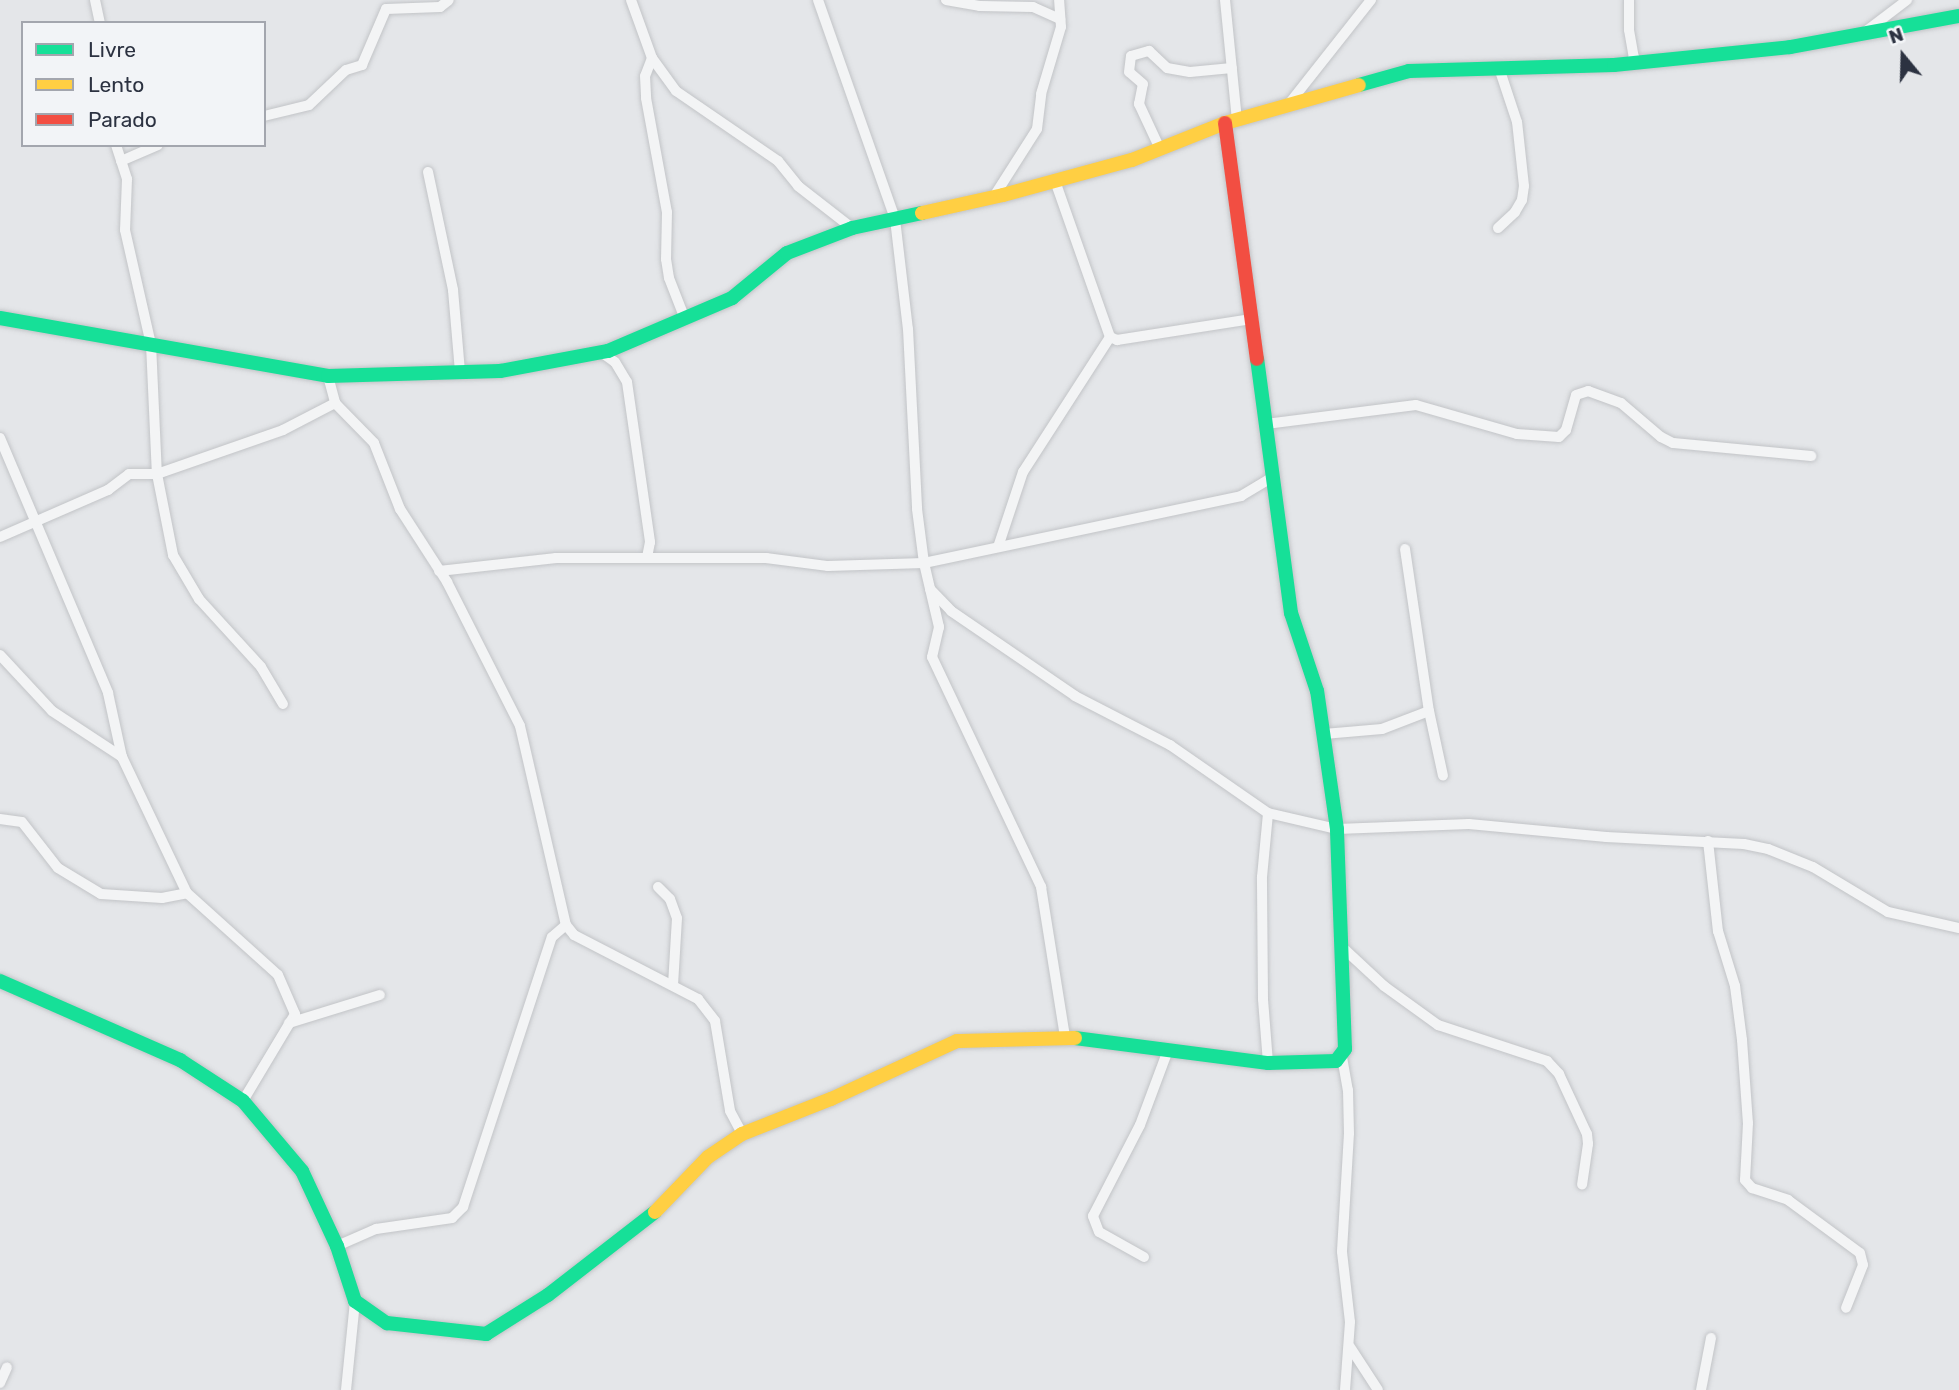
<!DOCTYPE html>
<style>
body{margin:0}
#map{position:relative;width:1959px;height:1390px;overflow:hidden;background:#e4e6e9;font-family:Rubik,sans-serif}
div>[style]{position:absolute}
.roads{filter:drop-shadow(0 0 2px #c2c4c7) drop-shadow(0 0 2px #c2c4c7)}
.street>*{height:10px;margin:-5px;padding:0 5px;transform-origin:5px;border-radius:5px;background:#f3f4f5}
.fast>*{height:14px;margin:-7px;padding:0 7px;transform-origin:7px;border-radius:7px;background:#16e098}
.slow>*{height:14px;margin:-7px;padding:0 7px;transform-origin:7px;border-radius:7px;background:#ffcf43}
.jam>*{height:14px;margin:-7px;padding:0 7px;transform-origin:7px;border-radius:7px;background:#f24e42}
span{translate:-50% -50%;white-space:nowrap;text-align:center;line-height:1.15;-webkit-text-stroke:5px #f2f4f7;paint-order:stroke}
.legend{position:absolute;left:21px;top:21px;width:245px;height:126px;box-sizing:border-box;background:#f2f4f7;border:2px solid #a3a6ae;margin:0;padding:9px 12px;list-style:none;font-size:21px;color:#2c3241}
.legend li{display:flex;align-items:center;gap:14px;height:35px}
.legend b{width:35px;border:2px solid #a3a6ae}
.north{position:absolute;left:1868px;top:21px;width:70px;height:70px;-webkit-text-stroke:5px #f2f4f7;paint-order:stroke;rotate:341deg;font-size:19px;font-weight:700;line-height:28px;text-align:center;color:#2c3241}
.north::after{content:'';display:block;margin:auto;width:24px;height:32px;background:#2c3241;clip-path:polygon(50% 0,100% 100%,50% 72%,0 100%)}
</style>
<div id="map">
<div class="roads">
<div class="street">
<div style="left:95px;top:0;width:24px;rotate:78deg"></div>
<div style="left:631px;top:0;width:62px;rotate:70.1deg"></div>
<div style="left:652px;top:58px;width:41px;rotate:54deg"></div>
<div style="left:676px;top:91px;width:124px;rotate:34.5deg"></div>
<div style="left:778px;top:161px;width:32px;rotate:51deg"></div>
<div style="left:798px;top:186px;width:68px;rotate:37.9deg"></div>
<div style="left:818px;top:0;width:232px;rotate:70.6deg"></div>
<div style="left:895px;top:219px;width:111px;rotate:83.3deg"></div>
<div style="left:908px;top:329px;width:180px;rotate:87.1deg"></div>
<div style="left:917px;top:509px;width:54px;rotate:82.6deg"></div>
<div style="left:924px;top:563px;width:66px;rotate:76.8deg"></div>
<div style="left:939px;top:627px;width:31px;rotate:103deg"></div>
<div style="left:932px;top:657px;width:255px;rotate:64.6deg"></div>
<div style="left:1041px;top:887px;width:152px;rotate:80.9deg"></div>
<div style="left:946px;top:0;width:35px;rotate:10deg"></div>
<div style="left:980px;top:6px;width:53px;rotate:1.1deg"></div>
<div style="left:1033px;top:7px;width:30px;rotate:24deg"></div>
<div style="left:1225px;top:0;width:121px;rotate:84.3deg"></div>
<div style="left:1629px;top:0;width:30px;rotate:90deg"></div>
<div style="left:1629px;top:30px;width:27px;rotate:80deg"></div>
<div style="left:1634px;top:57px;width:8px;rotate:120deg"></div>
<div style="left:1865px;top:32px;width:53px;rotate:-37.3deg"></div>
<div style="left:652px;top:58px;width:19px;rotate:111deg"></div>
<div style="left:645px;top:76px;width:22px;rotate:87deg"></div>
<div style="left:646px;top:98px;width:116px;rotate:79.6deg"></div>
<div style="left:667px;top:212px;width:47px;rotate:91.2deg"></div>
<div style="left:666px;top:259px;width:19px;rotate:81deg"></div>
<div style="left:669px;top:278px;width:44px;rotate:68.7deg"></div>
<div style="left:1288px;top:105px;width:134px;rotate:-51.7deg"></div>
<div style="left:264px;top:116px;width:46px;rotate:-13.7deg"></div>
<div style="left:309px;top:105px;width:51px;rotate:-43.4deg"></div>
<div style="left:346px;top:70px;width:17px;rotate:-17deg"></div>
<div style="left:362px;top:65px;width:61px;rotate:-66.8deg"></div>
<div style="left:386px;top:9px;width:54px;rotate:-2.1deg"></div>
<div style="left:440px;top:7px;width:11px;rotate:-38deg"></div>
<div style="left:116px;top:145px;width:36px;rotate:72deg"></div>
<div style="left:127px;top:179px;width:51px;rotate:92.2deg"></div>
<div style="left:125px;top:230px;width:117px;rotate:77.2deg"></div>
<div style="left:151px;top:344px;width:130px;rotate:87.4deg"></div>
<div style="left:157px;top:474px;width:83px;rotate:78.8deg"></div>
<div style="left:173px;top:555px;width:51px;rotate:59.4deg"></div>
<div style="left:199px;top:599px;width:92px;rotate:47.6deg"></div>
<div style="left:261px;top:667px;width:43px;rotate:59.3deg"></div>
<div style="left:1160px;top:149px;width:50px;rotate:-115deg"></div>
<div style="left:1139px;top:104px;width:20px;rotate:-79deg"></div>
<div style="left:1143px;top:84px;width:18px;rotate:-139deg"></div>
<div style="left:1129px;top:72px;width:16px;rotate:-83deg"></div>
<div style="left:1131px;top:56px;width:19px;rotate:-16deg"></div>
<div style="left:1149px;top:51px;width:25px;rotate:43deg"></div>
<div style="left:1167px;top:68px;width:23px;rotate:10deg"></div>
<div style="left:1190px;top:72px;width:42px;rotate:-5.4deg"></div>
<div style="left:121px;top:161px;width:40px;rotate:-23.4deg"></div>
<div style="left:428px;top:172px;width:121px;rotate:78deg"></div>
<div style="left:453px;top:290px;width:82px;rotate:85.1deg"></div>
<div style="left:993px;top:198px;width:82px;rotate:-57.5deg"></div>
<div style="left:1037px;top:129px;width:35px;rotate:-83deg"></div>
<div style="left:1041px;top:94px;width:70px;rotate:-73.4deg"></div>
<div style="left:1061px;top:27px;width:27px;rotate:-94deg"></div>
<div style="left:1498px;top:228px;width:23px;rotate:-43deg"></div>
<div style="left:1515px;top:212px;width:14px;rotate:-60deg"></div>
<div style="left:1522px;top:200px;width:14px;rotate:-82deg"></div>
<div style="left:1524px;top:186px;width:64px;rotate:-96.2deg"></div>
<div style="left:1517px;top:122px;width:57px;rotate:-108.4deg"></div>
<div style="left:1110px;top:337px;width:8px;rotate:23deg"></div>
<div style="left:1117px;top:340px;width:136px;rotate:-8.9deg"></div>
<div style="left:601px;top:352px;width:17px;rotate:36deg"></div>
<div style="left:615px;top:362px;width:23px;rotate:59deg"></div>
<div style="left:627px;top:382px;width:162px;rotate:81.8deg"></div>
<div style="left:650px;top:542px;width:16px;rotate:101deg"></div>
<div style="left:328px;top:376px;width:28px;rotate:75deg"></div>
<div style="left:335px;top:403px;width:56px;rotate:45.7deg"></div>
<div style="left:374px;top:443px;width:71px;rotate:68.5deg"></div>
<div style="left:400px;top:509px;width:87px;rotate:57.2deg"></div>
<div style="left:447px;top:582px;width:161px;rotate:63.1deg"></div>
<div style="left:520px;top:726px;width:204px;rotate:77deg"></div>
<div style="left:566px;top:925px;width:13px;rotate:51deg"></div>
<div style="left:574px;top:935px;width:140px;rotate:27.3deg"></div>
<div style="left:698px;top:999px;width:28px;rotate:52deg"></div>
<div style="left:715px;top:1021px;width:91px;rotate:80.5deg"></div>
<div style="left:730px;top:1111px;width:26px;rotate:62deg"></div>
<div style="left:1266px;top:424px;width:151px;rotate:-7.2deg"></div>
<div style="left:1416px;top:405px;width:105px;rotate:16deg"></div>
<div style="left:1517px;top:434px;width:42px;rotate:4.1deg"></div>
<div style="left:1559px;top:437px;width:10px;rotate:-45deg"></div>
<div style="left:1566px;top:430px;width:36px;rotate:-74deg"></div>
<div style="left:1576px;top:395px;width:13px;rotate:-18deg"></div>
<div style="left:1588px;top:391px;width:35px;rotate:20deg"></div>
<div style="left:1621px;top:403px;width:52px;rotate:40.4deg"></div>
<div style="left:1661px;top:437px;width:13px;rotate:27deg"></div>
<div style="left:1673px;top:443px;width:139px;rotate:5.4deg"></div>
<div style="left:0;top:438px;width:277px;rotate:67deg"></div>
<div style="left:108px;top:693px;width:66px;rotate:77.7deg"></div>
<div style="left:122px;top:757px;width:151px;rotate:64.5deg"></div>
<div style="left:187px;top:893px;width:122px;rotate:42deg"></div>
<div style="left:278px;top:975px;width:43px;rotate:66.4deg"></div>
<div style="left:295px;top:1014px;width:101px;rotate:120.9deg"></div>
<div style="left:0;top:537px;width:118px;rotate:-23.5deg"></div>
<div style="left:108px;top:490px;width:26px;rotate:-37deg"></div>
<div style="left:129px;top:474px;width:28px"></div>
<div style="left:157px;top:474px;width:133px;rotate:-19.2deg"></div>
<div style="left:283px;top:430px;width:59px;rotate:-27.4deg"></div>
<div style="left:998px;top:547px;width:79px;rotate:-71.6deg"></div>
<div style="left:1023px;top:472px;width:161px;rotate:-57.2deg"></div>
<div style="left:1110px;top:337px;width:165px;rotate:-109.4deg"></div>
<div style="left:1405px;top:549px;width:164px;rotate:81.6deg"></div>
<div style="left:439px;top:571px;width:118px;rotate:-6.3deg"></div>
<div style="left:556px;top:558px;width:210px"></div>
<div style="left:766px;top:558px;width:63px;rotate:7.4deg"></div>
<div style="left:828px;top:566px;width:96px;rotate:-1.8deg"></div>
<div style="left:924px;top:563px;width:324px;rotate:-11.9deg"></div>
<div style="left:1241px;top:496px;width:37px;rotate:-31deg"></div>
<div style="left:930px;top:589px;width:30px;rotate:46deg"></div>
<div style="left:951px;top:611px;width:150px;rotate:34.4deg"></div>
<div style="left:1075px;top:696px;width:107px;rotate:27.3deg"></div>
<div style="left:1170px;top:745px;width:119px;rotate:34.8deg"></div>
<div style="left:1268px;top:813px;width:71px;rotate:13.1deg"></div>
<div style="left:1337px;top:829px;width:132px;rotate:-2.2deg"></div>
<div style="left:1469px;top:824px;width:138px;rotate:5.4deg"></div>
<div style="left:1606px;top:837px;width:138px;rotate:2.9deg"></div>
<div style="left:1744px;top:844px;width:25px;rotate:12deg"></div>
<div style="left:1768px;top:849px;width:48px;rotate:21.8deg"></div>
<div style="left:1813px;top:867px;width:87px;rotate:31deg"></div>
<div style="left:1888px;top:912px;width:73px;rotate:12.7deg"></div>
<div style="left:0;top:655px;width:76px;rotate:47.1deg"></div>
<div style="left:52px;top:711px;width:84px;rotate:33.3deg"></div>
<div style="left:1324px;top:734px;width:58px;rotate:-4.9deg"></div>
<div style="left:1382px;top:729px;width:50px;rotate:-21deg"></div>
<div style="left:1429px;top:711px;width:66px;rotate:77.8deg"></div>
<div style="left:0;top:819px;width:22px;rotate:8deg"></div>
<div style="left:22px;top:822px;width:58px;rotate:52deg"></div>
<div style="left:58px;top:868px;width:50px;rotate:31.2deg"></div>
<div style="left:101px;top:894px;width:61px;rotate:3.8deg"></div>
<div style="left:162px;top:898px;width:25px;rotate:-11deg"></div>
<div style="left:1708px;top:841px;width:91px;rotate:83.7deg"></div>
<div style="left:1718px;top:931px;width:58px;rotate:72.8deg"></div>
<div style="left:1735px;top:986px;width:54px;rotate:82.6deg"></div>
<div style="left:1742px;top:1040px;width:83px;rotate:85.9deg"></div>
<div style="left:1748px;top:1123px;width:57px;rotate:93deg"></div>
<div style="left:1745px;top:1180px;width:11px;rotate:49deg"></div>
<div style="left:1752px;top:1188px;width:38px;rotate:18deg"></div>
<div style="left:1788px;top:1200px;width:89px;rotate:36.4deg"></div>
<div style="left:1860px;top:1253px;width:12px;rotate:76deg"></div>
<div style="left:1863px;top:1265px;width:46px;rotate:111.6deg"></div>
<div style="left:658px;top:887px;width:17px;rotate:45deg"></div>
<div style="left:670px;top:899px;width:20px;rotate:70deg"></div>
<div style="left:677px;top:918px;width:67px;rotate:93.4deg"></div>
<div style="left:1341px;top:946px;width:59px;rotate:42.9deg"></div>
<div style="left:1384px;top:986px;width:67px;rotate:35.8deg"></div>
<div style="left:1438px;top:1025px;width:115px;rotate:18.3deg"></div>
<div style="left:1547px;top:1061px;width:18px;rotate:47deg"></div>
<div style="left:1559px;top:1074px;width:66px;rotate:65deg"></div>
<div style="left:1587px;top:1134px;width:10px;rotate:84deg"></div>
<div style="left:1588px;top:1144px;width:41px;rotate:98.3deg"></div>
<div style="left:289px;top:1023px;width:95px;rotate:-17.1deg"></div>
<div style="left:1342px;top:1057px;width:34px;rotate:80deg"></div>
<div style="left:1348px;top:1090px;width:43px;rotate:88.7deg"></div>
<div style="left:1349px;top:1133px;width:119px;rotate:93.4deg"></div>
<div style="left:1342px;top:1252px;width:70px;rotate:83.5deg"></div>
<div style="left:1350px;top:1322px;width:68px;rotate:94.2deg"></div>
<div style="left:1268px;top:1063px;width:64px;rotate:-94.5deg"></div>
<div style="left:1263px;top:999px;width:122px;rotate:-90.5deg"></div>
<div style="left:1262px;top:877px;width:64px;rotate:-84.6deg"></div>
<div style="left:337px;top:1246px;width:43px;rotate:-23.6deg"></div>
<div style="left:376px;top:1229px;width:77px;rotate:-8.2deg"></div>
<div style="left:452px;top:1218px;width:16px;rotate:-45deg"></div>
<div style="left:463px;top:1207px;width:284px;rotate:-71.8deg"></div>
<div style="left:552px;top:937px;width:18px;rotate:-41deg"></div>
<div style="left:1144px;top:1257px;width:51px;rotate:-150.9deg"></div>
<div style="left:1099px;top:1232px;width:17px;rotate:-111deg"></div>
<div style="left:1093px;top:1216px;width:102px;rotate:-62.7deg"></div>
<div style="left:1140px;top:1125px;width:80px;rotate:-69.5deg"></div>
<div style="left:1350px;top:1347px;width:51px;rotate:56.9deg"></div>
<div style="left:0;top:1383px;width:17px;rotate:-66deg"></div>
<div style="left:346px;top:1390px;width:89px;rotate:-84.2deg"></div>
<div style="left:1701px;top:1390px;width:53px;rotate:-79.1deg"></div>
</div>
<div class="fast">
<div style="left:1359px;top:85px;width:52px;rotate:-15.6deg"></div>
<div style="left:1409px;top:71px;width:205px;rotate:-1.7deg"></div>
<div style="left:1614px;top:65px;width:177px;rotate:-5.8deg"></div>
<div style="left:1790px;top:47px;width:172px;rotate:-10.4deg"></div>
<div style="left:0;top:318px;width:333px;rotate:10deg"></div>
<div style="left:328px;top:376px;width:172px;rotate:-1.7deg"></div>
<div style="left:500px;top:371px;width:110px;rotate:-10.5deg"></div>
<div style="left:608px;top:351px;width:135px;rotate:-23.1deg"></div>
<div style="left:732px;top:298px;width:71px;rotate:-39.3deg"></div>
<div style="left:787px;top:253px;width:70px;rotate:-21deg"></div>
<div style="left:852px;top:228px;width:72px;rotate:-12.1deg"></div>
<div style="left:0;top:981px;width:197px;rotate:23.7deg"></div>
<div style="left:180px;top:1060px;width:75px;rotate:33.1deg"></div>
<div style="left:243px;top:1101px;width:92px;rotate:49.9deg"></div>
<div style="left:302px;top:1171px;width:83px;rotate:65deg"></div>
<div style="left:337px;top:1246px;width:58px;rotate:71.9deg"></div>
<div style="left:355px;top:1301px;width:39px;rotate:35deg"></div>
<div style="left:387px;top:1323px;width:100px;rotate:6.3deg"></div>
<div style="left:486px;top:1334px;width:73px;rotate:-32.2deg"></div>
<div style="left:548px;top:1295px;width:135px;rotate:-37.8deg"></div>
<div style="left:1075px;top:1038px;width:195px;rotate:7.4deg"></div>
<div style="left:1268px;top:1063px;width:68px;rotate:-1.7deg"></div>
<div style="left:1336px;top:1061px;width:15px;rotate:-53deg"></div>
<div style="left:1345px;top:1049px;width:220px;rotate:-92.1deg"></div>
<div style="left:1337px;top:829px;width:139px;rotate:-98.2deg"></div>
<div style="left:1317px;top:691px;width:82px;rotate:-108.4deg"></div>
<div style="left:1291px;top:613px;width:256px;rotate:-97.6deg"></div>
</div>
<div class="slow">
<div style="left:922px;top:213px;width:83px;rotate:-12.5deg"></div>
<div style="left:1003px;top:195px;width:134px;rotate:-15.2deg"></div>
<div style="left:1132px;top:160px;width:100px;rotate:-21.7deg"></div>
<div style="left:1225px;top:123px;width:139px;rotate:-15.8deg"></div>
<div style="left:655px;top:1212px;width:76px;rotate:-46.1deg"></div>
<div style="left:708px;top:1157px;width:41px;rotate:-34.1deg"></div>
<div style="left:742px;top:1134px;width:96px;rotate:-21.5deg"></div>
<div style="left:831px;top:1099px;width:139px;rotate:-24.7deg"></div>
<div style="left:957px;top:1041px;width:118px;rotate:-1.5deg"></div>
</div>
<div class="jam">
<div style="left:1225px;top:123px;width:238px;rotate:82.3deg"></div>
</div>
</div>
<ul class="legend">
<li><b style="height:9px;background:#16e098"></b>Livre</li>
<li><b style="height:9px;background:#ffcf43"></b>Lento</li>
<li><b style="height:9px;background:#f24e42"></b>Parado</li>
</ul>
<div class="north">N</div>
</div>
